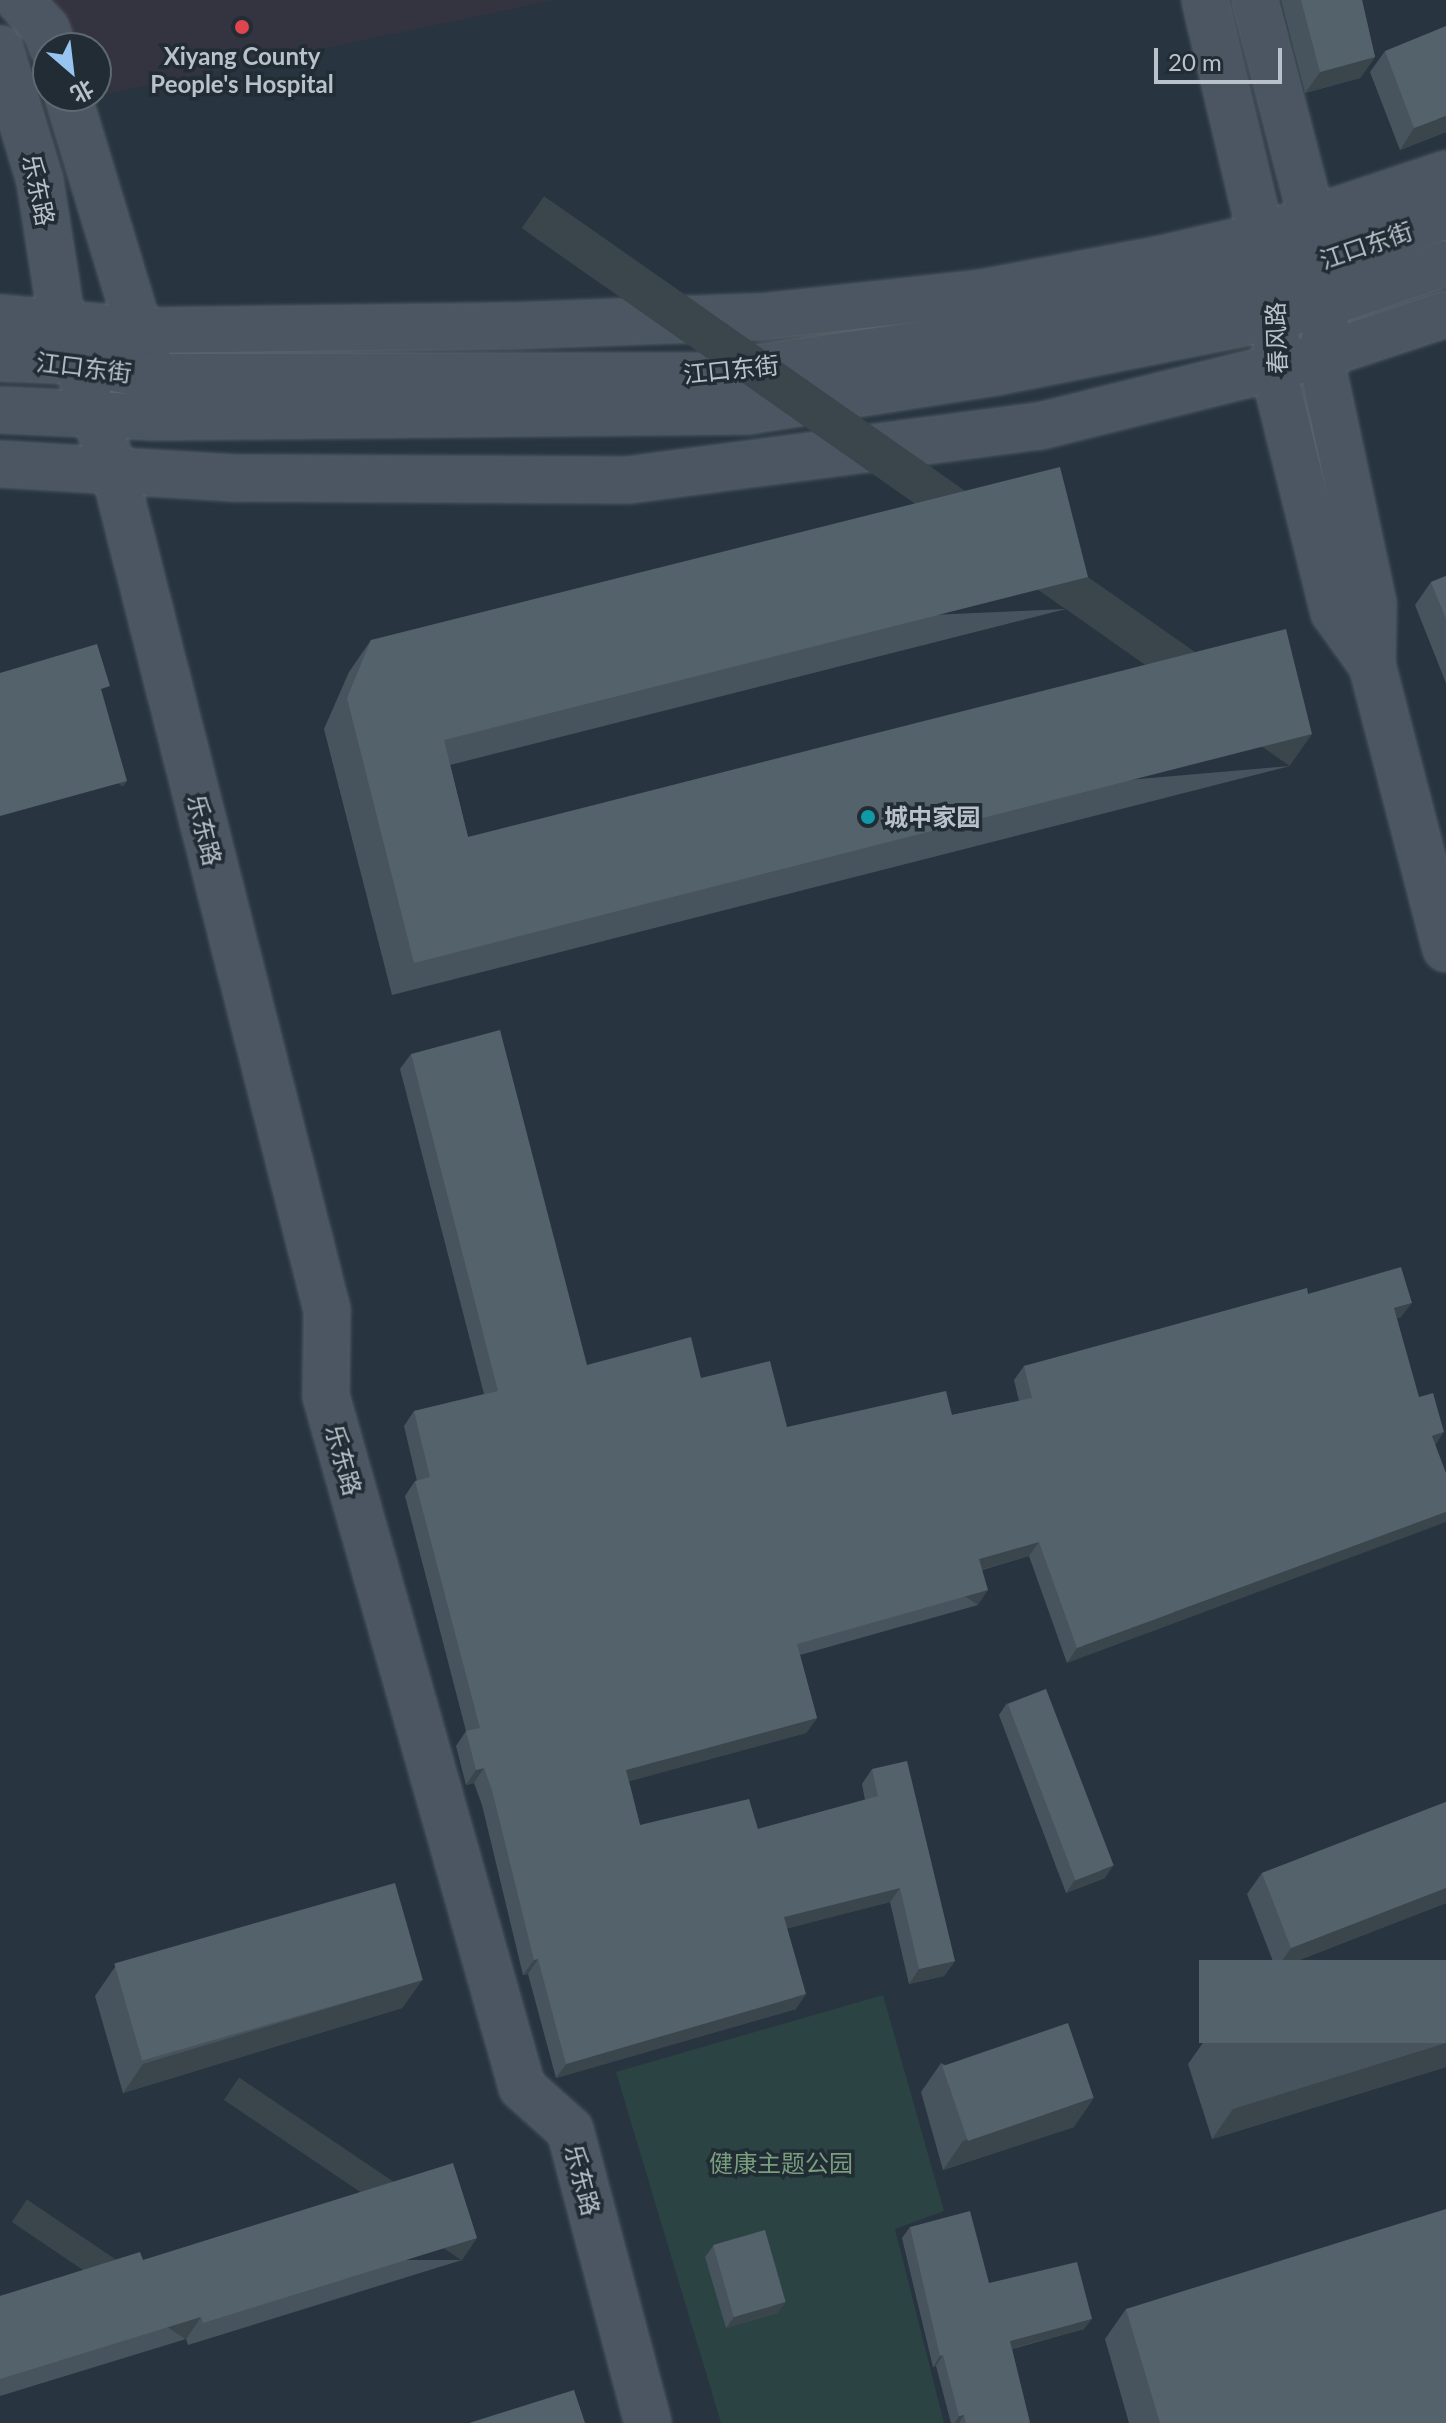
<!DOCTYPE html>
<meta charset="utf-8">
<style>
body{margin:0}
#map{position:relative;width:1446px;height:2423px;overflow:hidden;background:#283540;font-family:Lato,"Noto Sans SC",sans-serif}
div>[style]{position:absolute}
.medical>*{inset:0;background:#343441}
.green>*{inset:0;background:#2b4342}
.roads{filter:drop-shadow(0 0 2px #5a646d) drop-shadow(0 0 2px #5a646d)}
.secondary>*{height:44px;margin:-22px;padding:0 22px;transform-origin:22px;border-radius:22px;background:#4b5662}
.wall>*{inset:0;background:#48545d}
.shaded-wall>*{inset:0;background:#3b454c;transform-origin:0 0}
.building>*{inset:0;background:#54626c;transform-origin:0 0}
.dots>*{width:22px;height:22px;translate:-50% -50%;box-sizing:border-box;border:4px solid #212c35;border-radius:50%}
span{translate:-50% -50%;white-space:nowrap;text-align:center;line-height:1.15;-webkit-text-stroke:7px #212c35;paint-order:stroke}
.poi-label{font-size:24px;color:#b9c1ca;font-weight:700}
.left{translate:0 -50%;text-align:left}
.street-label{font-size:24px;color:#b9c1ca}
.park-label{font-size:24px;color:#799e7d}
.north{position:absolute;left:32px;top:32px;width:80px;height:80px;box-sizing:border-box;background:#212c35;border:2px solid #5e6871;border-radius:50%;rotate:152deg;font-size:22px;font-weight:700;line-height:32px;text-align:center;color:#b9c1ca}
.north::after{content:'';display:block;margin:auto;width:28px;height:36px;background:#97c4f1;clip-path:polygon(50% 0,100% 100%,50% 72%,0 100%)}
.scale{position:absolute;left:1154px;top:48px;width:128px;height:36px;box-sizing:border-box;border:4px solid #b9c1ca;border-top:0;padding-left:10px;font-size:24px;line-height:28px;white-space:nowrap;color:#b9c1ca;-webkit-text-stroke:6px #212c35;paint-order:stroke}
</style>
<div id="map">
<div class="medical">
<div style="clip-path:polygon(49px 0,554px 0,96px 96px,96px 48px,67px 48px)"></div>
</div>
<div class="green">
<div style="clip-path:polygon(883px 1995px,944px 2211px,895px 2229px,944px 2423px,721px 2423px,616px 2072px)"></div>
</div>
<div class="roads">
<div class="secondary">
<div style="left:19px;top:0;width:40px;rotate:47deg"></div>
<div style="left:46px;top:29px;width:20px;rotate:70deg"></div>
<div style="left:1205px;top:0;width:271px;rotate:76.6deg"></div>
<div style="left:1255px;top:0;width:253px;rotate:75.4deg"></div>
<div style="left:0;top:49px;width:138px;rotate:73.1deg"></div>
<div style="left:40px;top:181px;width:142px;rotate:81.1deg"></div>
<div style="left:62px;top:321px;width:158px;rotate:70.8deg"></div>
<div style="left:114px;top:470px;width:867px;rotate:75.77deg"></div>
<div style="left:327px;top:1310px;width:86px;rotate:90.7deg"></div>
<div style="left:326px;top:1396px;width:718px;rotate:74.16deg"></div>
<div style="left:522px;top:2087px;width:64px;rotate:41.9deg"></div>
<div style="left:570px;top:2130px;width:303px;rotate:75.1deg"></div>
<div style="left:68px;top:96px;width:272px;rotate:73.1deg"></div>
<div style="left:0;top:318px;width:143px;rotate:5.2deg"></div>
<div style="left:142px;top:331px;width:368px;rotate:-0.8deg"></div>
<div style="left:510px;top:326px;width:251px;rotate:-2.1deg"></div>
<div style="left:761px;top:317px;width:221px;rotate:-6.2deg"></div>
<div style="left:981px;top:293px;width:180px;rotate:-10.6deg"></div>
<div style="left:1158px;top:260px;width:106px;rotate:-13.1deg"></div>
<div style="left:1261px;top:236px;width:195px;rotate:-18.5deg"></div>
<div style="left:1327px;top:328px;width:29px;rotate:104deg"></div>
<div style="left:1320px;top:356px;width:254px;rotate:77.9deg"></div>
<div style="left:1373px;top:604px;width:61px;rotate:90.9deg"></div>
<div style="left:1372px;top:665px;width:293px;rotate:75.4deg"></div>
<div style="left:1277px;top:340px;width:28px;rotate:98deg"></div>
<div style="left:1273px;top:368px;width:252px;rotate:76deg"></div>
<div style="left:1334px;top:612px;width:65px;rotate:54.4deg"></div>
<div style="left:0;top:358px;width:74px;rotate:2.3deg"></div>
<div style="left:74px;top:361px;width:78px;rotate:11deg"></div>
<div style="left:151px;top:376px;width:548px"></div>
<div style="left:699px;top:376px;width:317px;rotate:-8.3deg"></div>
<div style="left:1013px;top:330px;width:263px;rotate:-12.1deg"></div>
<div style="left:1270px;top:275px;width:55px;rotate:-14.8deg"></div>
<div style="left:1323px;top:261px;width:131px;rotate:-20.1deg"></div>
<div style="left:0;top:410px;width:152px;rotate:2.6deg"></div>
<div style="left:152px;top:417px;width:595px;rotate:-0.58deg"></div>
<div style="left:747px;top:411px;width:252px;rotate:-8.9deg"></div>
<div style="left:996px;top:372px;width:289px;rotate:-11.2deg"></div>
<div style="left:1280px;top:316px;width:55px;rotate:-14.8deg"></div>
<div style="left:1333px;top:302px;width:120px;rotate:-19deg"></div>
<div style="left:0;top:464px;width:239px;rotate:3.4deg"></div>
<div style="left:239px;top:478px;width:389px;rotate:0.3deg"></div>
<div style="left:628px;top:480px;width:416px;rotate:-7.5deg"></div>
<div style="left:1040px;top:426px;width:289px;rotate:-14deg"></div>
<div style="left:1320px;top:356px;width:133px;rotate:-18.4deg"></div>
</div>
</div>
<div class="wall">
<div style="clip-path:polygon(1281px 0,1362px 0,1375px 57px,1360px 78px,1305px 93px)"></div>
<div style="clip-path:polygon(1385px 51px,1446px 132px,1400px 150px,1370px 72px)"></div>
<div style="clip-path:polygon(1446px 576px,1446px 683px,1415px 605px,1431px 582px)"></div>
<div style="clip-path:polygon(1066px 609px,450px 765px,468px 837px,1290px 766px,392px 995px,324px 729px,349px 672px,371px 640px)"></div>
<div style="clip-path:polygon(411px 1054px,587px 1365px,701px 1378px,787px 1427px,952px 1415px,1019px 1401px,1014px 1380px,1024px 1366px,1308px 1294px,1401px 1317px,1397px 1318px,1067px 1663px,1029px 1556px,982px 1570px,978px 1605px,800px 1655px,817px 1718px,806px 1733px,629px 1781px,640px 1825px,758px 1829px,865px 1800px,862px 1784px,872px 1769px,955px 1961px,944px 1976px,909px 1984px,890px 1902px,787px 1928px,796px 2009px,556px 2078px,528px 1974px,523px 1975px,482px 1805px,474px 1783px,466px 1785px,456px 1746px,466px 1731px,405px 1496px,415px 1481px,417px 1481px,404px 1426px,414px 1411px,484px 1394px,400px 1069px)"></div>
<div style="clip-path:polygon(1007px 1703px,1105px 1878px,1066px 1893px,999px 1715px)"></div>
<div style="clip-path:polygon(1446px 1802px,1446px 1903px,1276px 1969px,1247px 1894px,1262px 1873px)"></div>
<div style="clip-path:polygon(1446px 1960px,1446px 2067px,1212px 2139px,1188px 2064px,1210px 2033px)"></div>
<div style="clip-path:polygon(115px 1967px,422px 1980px,402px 2008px,123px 2093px,95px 1996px)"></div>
<div style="clip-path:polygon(941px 2063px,1074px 2127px,943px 2170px,921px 2092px)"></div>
<div style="clip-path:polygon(910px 2227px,989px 2283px,1084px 2329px,1012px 2349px,1030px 2423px,951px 2423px,936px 2366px,933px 2367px,902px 2238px)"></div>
<div style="clip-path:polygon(713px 2246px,778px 2313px,726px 2328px,705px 2257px)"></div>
<div style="clip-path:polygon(143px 2260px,462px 2260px,188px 2345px,186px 2339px,0 2396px,0 2296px)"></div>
<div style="clip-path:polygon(1126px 2309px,1446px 2423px,1129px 2423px,1105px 2339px)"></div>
</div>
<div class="shaded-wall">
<div style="clip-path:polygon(1375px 57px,1360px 78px,1305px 93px,1320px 72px)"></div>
<div style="clip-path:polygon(1446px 116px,1446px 132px,1400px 150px,1414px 128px)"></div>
<div style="left:1088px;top:577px;width:39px;height:664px;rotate:125deg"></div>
<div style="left:1312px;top:734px;width:39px;height:927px;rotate:125deg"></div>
<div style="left:127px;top:781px;width:7px;height:132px;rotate:124deg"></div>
<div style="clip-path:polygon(1412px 1303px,1401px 1317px,1384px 1322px,1394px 1308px)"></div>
<div style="clip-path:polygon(1444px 1432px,1434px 1447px,1432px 1436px)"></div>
<div style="clip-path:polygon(1446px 1512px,1446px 1522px,1067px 1663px,1077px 1648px)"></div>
<div style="clip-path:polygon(1039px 1542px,1029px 1556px,969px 1573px,979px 1559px)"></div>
<div style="left:988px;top:1590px;width:18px;height:198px;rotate:124deg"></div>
<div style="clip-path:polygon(817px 1718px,806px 1733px,616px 1785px,626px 1770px)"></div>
<div style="clip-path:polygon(484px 1768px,474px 1783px,466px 1785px,476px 1770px)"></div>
<div style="clip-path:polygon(1113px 1866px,1105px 1878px,1066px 1893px,1074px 1881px)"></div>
<div style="clip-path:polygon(900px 1888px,890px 1902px,774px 1932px,784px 1917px)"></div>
<div style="clip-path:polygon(1446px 1888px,1446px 1903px,1276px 1969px,1291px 1948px)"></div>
<div style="clip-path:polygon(538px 1959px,528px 1974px,523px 1975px,534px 1960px)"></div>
<div style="clip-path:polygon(955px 1961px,944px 1976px,909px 1984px,919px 1969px)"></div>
<div style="clip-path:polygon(422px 1980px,402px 2008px,123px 2093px,143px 2064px)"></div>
<div style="clip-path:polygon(806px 1994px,796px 2009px,556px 2078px,566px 2064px)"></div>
<div style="clip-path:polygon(1446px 2043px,1446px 2067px,1212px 2139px,1233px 2109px)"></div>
<div style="clip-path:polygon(1094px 2098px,1074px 2127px,943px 2170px,963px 2141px)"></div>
<div style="left:477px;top:2238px;width:27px;height:287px;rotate:124deg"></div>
<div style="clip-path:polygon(786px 2302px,778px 2313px,726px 2328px,734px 2317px)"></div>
<div style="left:201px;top:2317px;width:27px;height:210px;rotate:124deg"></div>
<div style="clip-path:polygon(1092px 2319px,1084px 2329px,1002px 2351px,1010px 2341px)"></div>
<div style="clip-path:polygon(943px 2355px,936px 2366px,933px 2367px,940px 2356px)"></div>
<div style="clip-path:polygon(964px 2415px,959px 2423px,955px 2423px,959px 2416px)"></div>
</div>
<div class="building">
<div style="clip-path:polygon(1301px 0,1362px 0,1375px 57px,1320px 72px)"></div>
<div style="clip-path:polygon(1446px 26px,1446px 116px,1414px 128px,1385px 51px)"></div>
<div style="clip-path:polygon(1060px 467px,1088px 577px,444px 740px,468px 837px,1286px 629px,1312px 734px,414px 963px,347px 698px,371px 640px)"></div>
<div style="clip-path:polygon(1446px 576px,1446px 619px,1431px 582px)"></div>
<div style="clip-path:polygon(97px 644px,110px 686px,101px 689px,127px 781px,0 816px,0 673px)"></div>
<div style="clip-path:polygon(500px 1030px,587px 1365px,691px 1337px,701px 1378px,770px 1361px,787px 1427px,946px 1391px,952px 1415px,1032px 1398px,1024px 1366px,1307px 1288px,1308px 1294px,1401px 1267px,1412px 1303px,1394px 1308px,1419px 1397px,1433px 1393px,1444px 1432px,1432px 1436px,1446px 1473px,1446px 1512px,1077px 1648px,1039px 1542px,979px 1559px,988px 1590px,797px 1644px,817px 1718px,626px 1770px,640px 1825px,749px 1799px,758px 1829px,878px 1796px,872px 1769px,907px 1761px,955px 1961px,919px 1969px,900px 1888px,784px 1917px,806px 1994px,566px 2064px,538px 1959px,534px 1960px,492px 1790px,484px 1768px,476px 1770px,466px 1731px,480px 1728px,415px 1481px,430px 1477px,414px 1411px,498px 1391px,411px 1054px)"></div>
<div style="left:1046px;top:1689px;width:189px;height:41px;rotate:69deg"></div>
<div style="clip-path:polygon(1446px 1802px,1446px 1888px,1291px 1948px,1262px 1873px)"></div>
<div style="left:395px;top:1883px;width:101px;height:292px;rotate:74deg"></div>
<div style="left:1446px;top:1960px;width:83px;height:247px;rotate:90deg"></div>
<div style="left:1068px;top:2023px;width:79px;height:133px;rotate:71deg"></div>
<div style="clip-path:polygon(453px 2163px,477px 2238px,203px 2323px,201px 2317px,0 2379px,0 2296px,140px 2252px,143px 2260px)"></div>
<div style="clip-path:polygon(1446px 2209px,1446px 2423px,1160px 2423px,1126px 2309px)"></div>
<div style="clip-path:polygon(970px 2211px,989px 2283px,1077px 2262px,1092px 2319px,1010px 2341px,1030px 2423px,966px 2423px,964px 2415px,959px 2416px,943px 2355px,940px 2356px,910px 2227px)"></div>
<div style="left:765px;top:2230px;width:75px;height:54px;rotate:74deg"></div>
<div style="clip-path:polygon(574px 2390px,585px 2423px,469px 2423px)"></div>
</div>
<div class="dots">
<div style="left:242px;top:27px;background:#e0444e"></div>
<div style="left:868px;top:817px;background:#0f9aa8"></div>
</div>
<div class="poi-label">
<span style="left:242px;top:70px">Xiyang County<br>People's Hospital</span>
<span class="left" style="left:884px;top:817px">城中家园</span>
</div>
<div class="street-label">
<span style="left:39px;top:190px;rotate:78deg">乐东路</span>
<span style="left:1366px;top:245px;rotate:-19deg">江口东街</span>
<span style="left:1276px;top:338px;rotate:-92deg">春风路</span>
<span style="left:84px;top:367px;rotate:7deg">江口东街</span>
<span style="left:731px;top:369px;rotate:-6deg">江口东街</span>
<span style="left:205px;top:830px;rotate:76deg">乐东路</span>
<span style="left:344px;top:1460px;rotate:74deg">乐东路</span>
<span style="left:583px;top:2180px;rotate:75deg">乐东路</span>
</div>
<div class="park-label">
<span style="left:781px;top:2163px">健康主题公园</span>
</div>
<div class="north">北</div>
<div class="scale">20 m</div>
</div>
